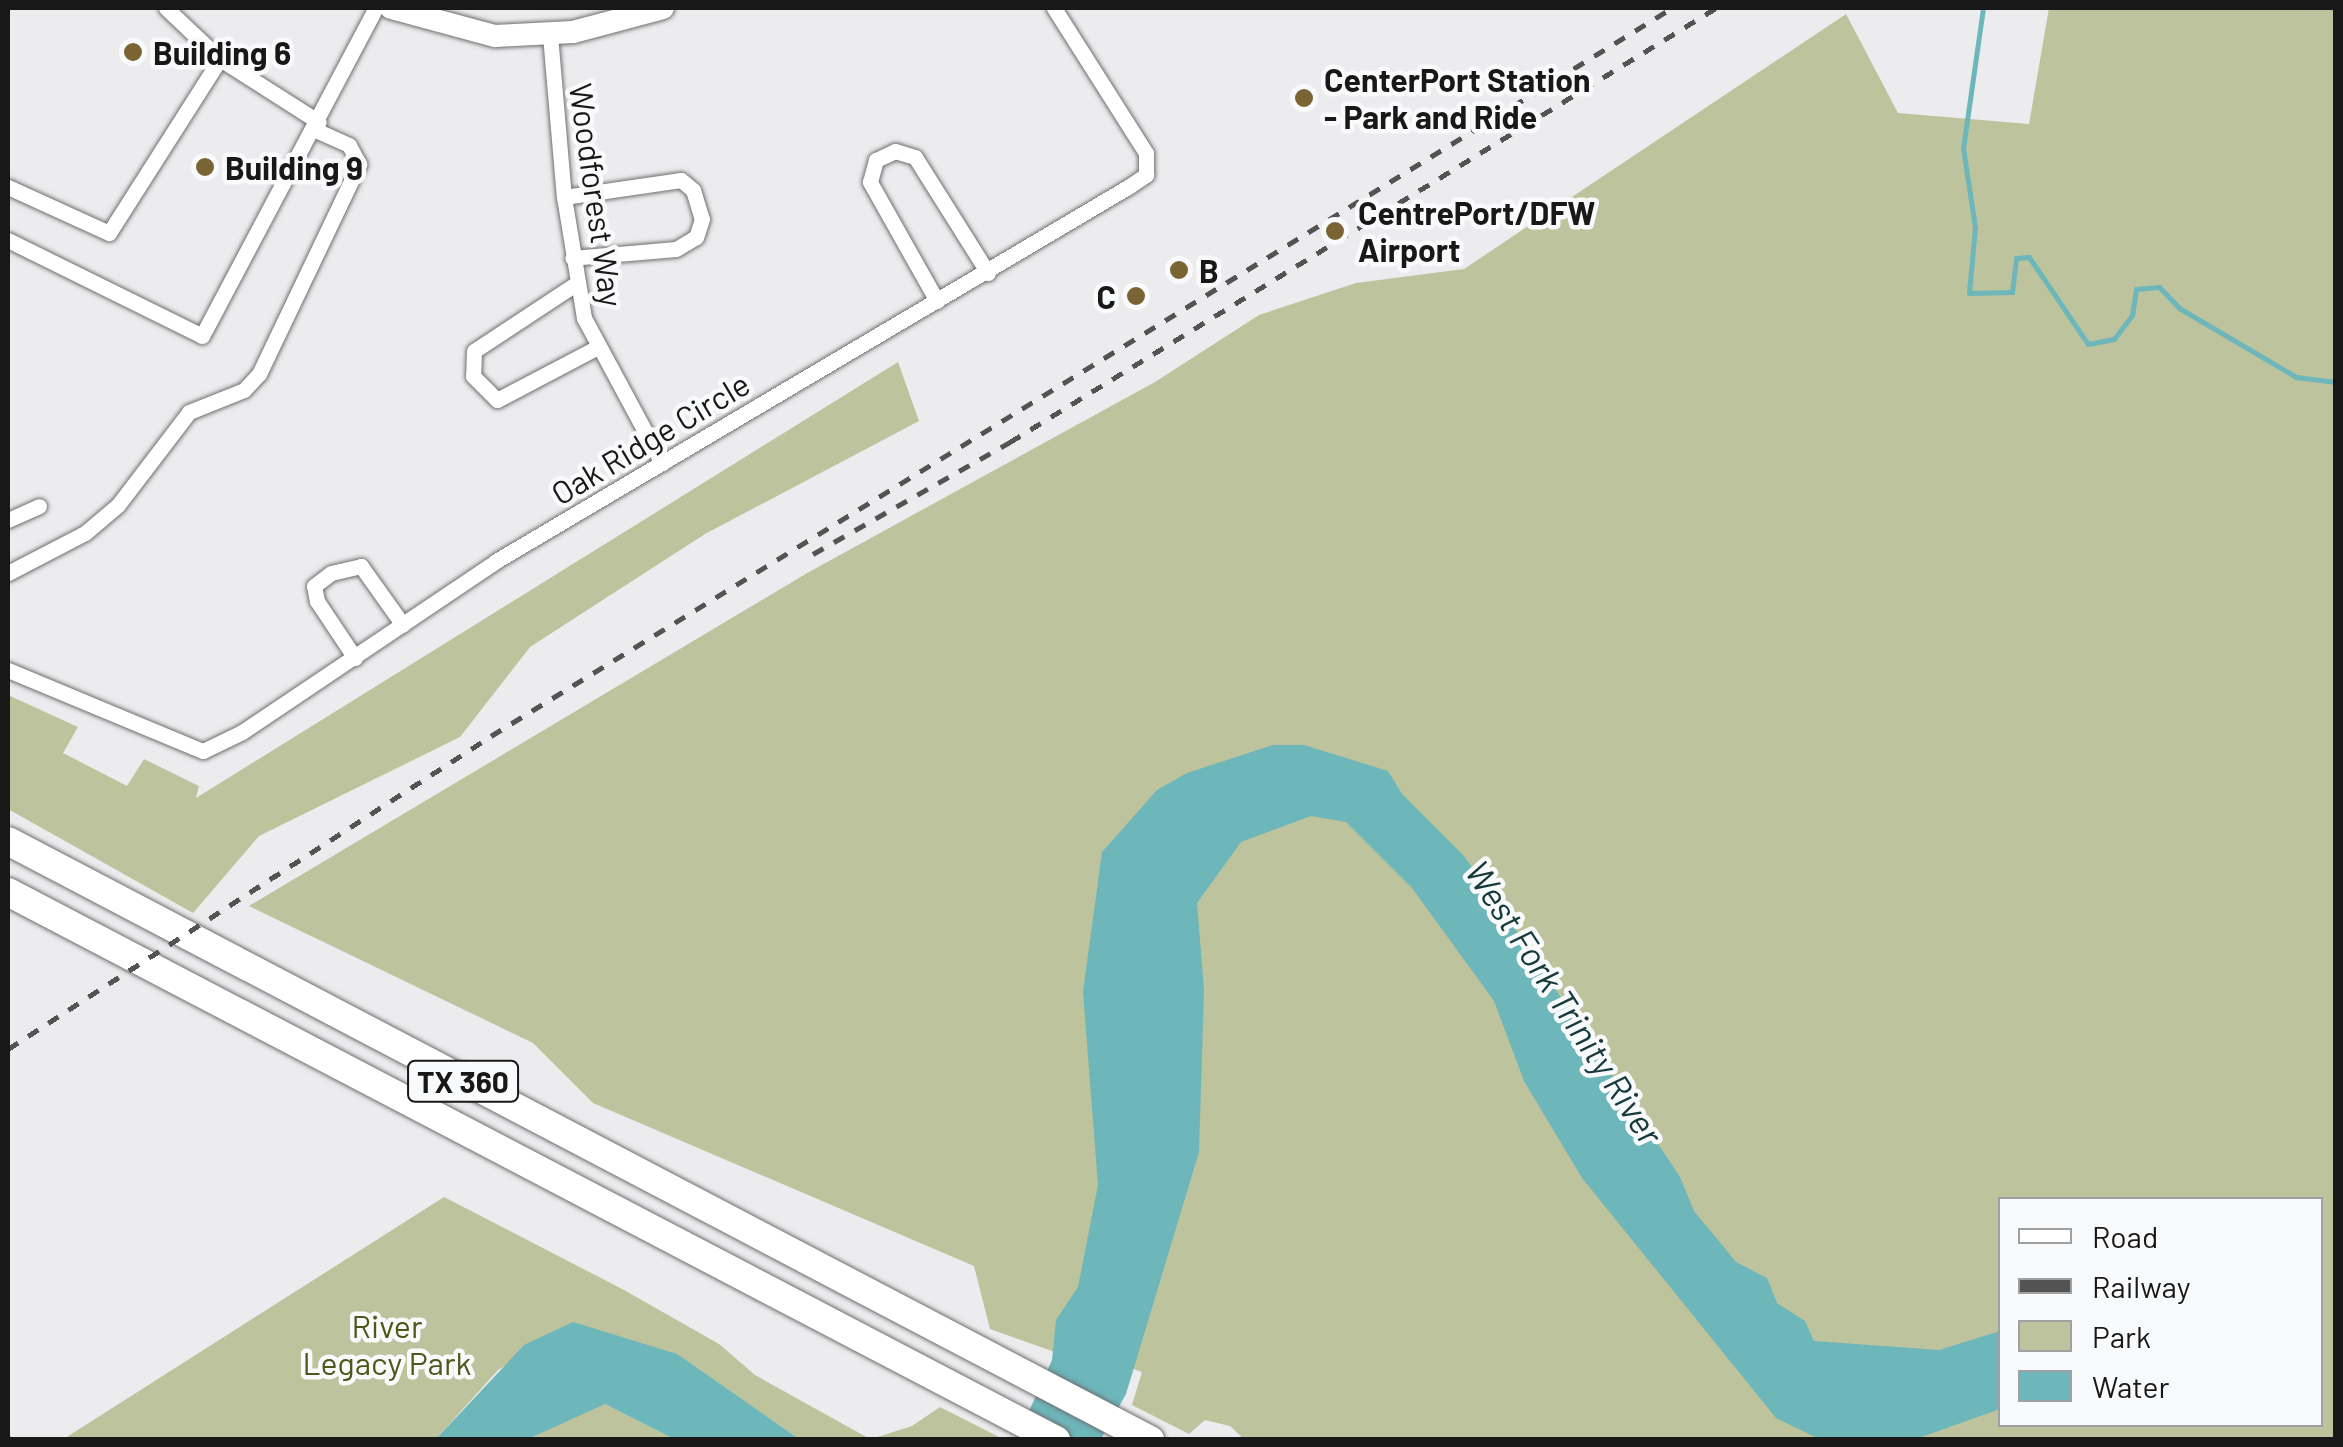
<!DOCTYPE html>
<style>
body{margin:0}
#map{position:relative;width:2343px;height:1447px;overflow:hidden;background:#ececee;font-family:Barlow,sans-serif}
div>[style]{position:absolute}
.green>*{inset:0;background:#bdc39d}
.water>*{inset:0;background:#6db6ba}
.stream>*{height:5px;margin:-2.5px;padding:0 2.5px;transform-origin:2.5px;border-radius:2.5px;background:#6db6ba}
.roads{filter:drop-shadow(0 0 2px #6f6f70) drop-shadow(0 0 2px #6f6f70)}
.street>*{height:15px;margin:-7.5px;padding:0 7.5px;transform-origin:7.5px;border-radius:7.5px;background:#fff}
.secondary>*{height:22px;margin:-11px;padding:0 11px;transform-origin:11px;border-radius:11px;background:#fff}
.highway>*{height:28px;margin:-14px;padding:0 14px;transform-origin:14px;border-radius:14px;background:#fff}
.rail>*{height:5px;margin-top:-2.5px;transform-origin:0;background:repeating-linear-gradient(90deg,#535354 0 12px,transparent 0 24px)}
.dots>*{width:28px;height:28px;translate:-50% -50%;box-sizing:border-box;border:5px solid #f9fafb;border-radius:50%}
span{translate:-50% -50%;white-space:nowrap;text-align:center;line-height:1.15;-webkit-text-stroke:9px #f9fafb;paint-order:stroke}
.shield-label span{padding:2px 8px;background:#f9fafb;border:2px solid;border-radius:8px;-webkit-text-stroke-width:0}
.shield-label{font-size:30px;color:#181819;font-weight:700}
.poi-label{font-size:32px;color:#181819;font-weight:700}
.left{translate:0 -50%;text-align:left}
.right{translate:-100% -50%;text-align:right}
.street-label{font-size:32px;color:#181819}
.park-label{font-size:32px;color:#4f561a}
.water-label{font-size:35px;color:#163a3c;font-style:italic}
.frame{position:absolute;inset:0;border:10px solid #181819;pointer-events:none}
.legend{position:absolute;left:1998px;top:1197px;width:325px;height:230px;box-sizing:border-box;background:#f9fafb;border:2px solid #9fa0a1;margin:0;padding:12px 18px;list-style:none;font-size:30px;color:#181819}
.legend li{display:flex;align-items:center;gap:20px;height:50px}
.legend b{width:50px;border:2px solid #9fa0a1}
</style>
<div id="map">
<div class="green">
<div style="clip-path:polygon(evenodd,2049px 8px,2335px 8px,2335px 1439px,1245px 1440px,1230px 1426px,1205px 1420px,1189px 1434px,1132px 1405px,1142px 1372px,1123px 1365px,1094px 1366px,990px 1329px,974px 1266px,593px 1103px,533px 1043px,249px 906px,809px 572px,1155px 382px,1259px 315px,1356px 283px,1464px 269px,1846px 14px,1898px 113px,2029px 124px,2049px 8px,2000px 1200px,2320px 1200px,2320px 1424px,2000px 1424px,2000px 1200px)"></div>
<div style="clip-path:polygon(898px 362px,919px 421px,705px 534px,530px 647px,460px 737px,259px 836px,193px 913px,8px 809px,8px 695px,78px 727px,63px 753px,127px 786px,144px 759px,199px 786px,196px 798px)"></div>
<div style="clip-path:polygon(444px 1197px,624px 1290px,719px 1344px,755px 1375px,870px 1439px,799px 1439px,677px 1355px,573px 1323px,498px 1370px,436px 1439px,62px 1440px)"></div>
<div style="clip-path:polygon(605px 1404px,674px 1439px,528px 1440px,574px 1412px)"></div>
<div style="clip-path:polygon(940px 1407px,1003px 1439px,871px 1439px,912px 1426px)"></div>
</div>
<div class="water">
<div style="clip-path:polygon(1273px 745px,1304px 745px,1388px 771px,1402px 794px,1464px 856px,1512px 924px,1680px 1177px,1694px 1211px,1736px 1262px,1767px 1278px,1777px 1303px,1805px 1321px,1814px 1341px,1939px 1350px,2000px 1331px,2000px 1409px,1913px 1440px,1819px 1439px,1776px 1418px,1582px 1178px,1524px 1081px,1494px 1001px,1412px 888px,1346px 822px,1311px 816px,1241px 842px,1197px 903px,1204px 990px,1199px 1152px,1126px 1394px,1101px 1439px,1016px 1440px,1052px 1360px,1056px 1320px,1078px 1287px,1098px 1185px,1083px 992px,1102px 852px,1157px 790px,1187px 773px)"></div>
<div style="clip-path:polygon(573px 1322px,677px 1354px,799px 1439px,674px 1439px,605px 1404px,528px 1439px,436px 1439px,524px 1345px)"></div>
</div>
<div class="stream">
<div style="left:1983px;top:8px;width:141px;rotate:98.1deg"></div>
<div style="left:1963px;top:148px;width:80px;rotate:81.4deg"></div>
<div style="left:1975px;top:227px;width:66px;rotate:95.2deg"></div>
<div style="left:1969px;top:293px;width:43px;rotate:-1.3deg"></div>
<div style="left:2012px;top:292px;width:34px;rotate:-83deg"></div>
<div style="left:2016px;top:258px;width:13px;rotate:-4deg"></div>
<div style="left:2029px;top:257px;width:105px;rotate:55.9deg"></div>
<div style="left:2088px;top:344px;width:26px;rotate:-11deg"></div>
<div style="left:2114px;top:339px;width:30px;rotate:-53deg"></div>
<div style="left:2132px;top:315px;width:26px;rotate:-81deg"></div>
<div style="left:2136px;top:289px;width:23px;rotate:-5deg"></div>
<div style="left:2159px;top:287px;width:29px;rotate:46deg"></div>
<div style="left:2179px;top:308px;width:136px;rotate:30.5deg"></div>
<div style="left:2296px;top:377px;width:40px;rotate:7.1deg"></div>
<div style="left:8px;top:1437px;width:3px;rotate:72deg"></div>
</div>
<div class="roads">
<div class="street">
<div style="left:166px;top:8px;width:74px;rotate:43.4deg"></div>
<div style="left:550px;top:35px;width:163px;rotate:85.1deg"></div>
<div style="left:564px;top:197px;width:123px;rotate:80.6deg"></div>
<div style="left:584px;top:318px;width:165px;rotate:61.7deg"></div>
<div style="left:8px;top:187px;width:111px;rotate:24.5deg"></div>
<div style="left:109px;top:233px;width:206px;rotate:-57.5deg"></div>
<div style="left:220px;top:59px;width:117px;rotate:32.5deg"></div>
<div style="left:564px;top:197px;width:118px;rotate:-8.3deg"></div>
<div style="left:681px;top:180px;width:16px;rotate:40deg"></div>
<div style="left:693px;top:190px;width:30px;rotate:73deg"></div>
<div style="left:702px;top:219px;width:19px;rotate:108deg"></div>
<div style="left:696px;top:237px;width:23px;rotate:149deg"></div>
<div style="left:676px;top:249px;width:104px;rotate:175.1deg"></div>
<div style="left:8px;top:240px;width:216px;rotate:26.3deg"></div>
<div style="left:202px;top:336px;width:371px;rotate:-62.1deg"></div>
<div style="left:577px;top:283px;width:123px;rotate:146.6deg"></div>
<div style="left:474px;top:351px;width:25px;rotate:92deg"></div>
<div style="left:473px;top:376px;width:34px;rotate:45deg"></div>
<div style="left:497px;top:400px;width:112px;rotate:-27.7deg"></div>
<div style="left:937px;top:301px;width:137px;rotate:-119.4deg"></div>
<div style="left:870px;top:182px;width:23px;rotate:-75deg"></div>
<div style="left:876px;top:160px;width:21px;rotate:-25deg"></div>
<div style="left:895px;top:151px;width:21px;rotate:17deg"></div>
<div style="left:915px;top:157px;width:137px;rotate:57.8deg"></div>
<div style="left:8px;top:520px;width:34px;rotate:-24deg"></div>
<div style="left:8px;top:573px;width:87px;rotate:-27.5deg"></div>
<div style="left:85px;top:533px;width:43px;rotate:-40.3deg"></div>
<div style="left:118px;top:505px;width:117px;rotate:-52.6deg"></div>
<div style="left:189px;top:412px;width:59px;rotate:-21.8deg"></div>
<div style="left:244px;top:390px;width:22px;rotate:-47deg"></div>
<div style="left:259px;top:374px;width:233px;rotate:-64.5deg"></div>
<div style="left:359px;top:164px;width:21px;rotate:-118deg"></div>
<div style="left:349px;top:145px;width:37px;rotate:-156deg"></div>
<div style="left:355px;top:658px;width:69px;rotate:-123.7deg"></div>
<div style="left:317px;top:601px;width:15px;rotate:-101deg"></div>
<div style="left:314px;top:586px;width:21px;rotate:-37deg"></div>
<div style="left:331px;top:573px;width:31px;rotate:-13deg"></div>
<div style="left:361px;top:566px;width:72px;rotate:54.6deg"></div>
<div style="left:8px;top:670px;width:211px;rotate:22.6deg"></div>
<div style="left:203px;top:751px;width:43px;rotate:-26deg"></div>
<div style="left:242px;top:732px;width:306px;rotate:-33.9deg"></div>
<div style="left:496px;top:561px;width:734px;rotate:-30.62deg"></div>
<div style="left:1128px;top:187px;width:22px;rotate:-34deg"></div>
<div style="left:1146px;top:175px;width:22px;rotate:-90deg"></div>
<div style="left:1146px;top:153px;width:172px;rotate:-122.4deg"></div>
</div>
<div class="secondary">
<div style="left:391px;top:8px;width:108px;rotate:15.1deg"></div>
<div style="left:495px;top:36px;width:78px;rotate:-2.9deg"></div>
<div style="left:573px;top:32px;width:93px;rotate:-14.9deg"></div>
</div>
<div class="highway">
<div style="left:8px;top:841px;width:1290px;rotate:27.68deg"></div>
<div style="left:8px;top:892px;width:1183px;rotate:27.61deg"></div>
</div>
</div>
<div class="rail">
<div style="left:813px;top:554px;width:227px;rotate:-29.6deg"></div>
<div style="left:1010px;top:442px;width:829px;rotate:-31.58deg"></div>
<div style="left:8px;top:1049px;width:576px;rotate:-32.94deg"></div>
<div style="left:491px;top:736px;width:1387px;rotate:-31.65deg"></div>
</div>
<div class="dots">
<div style="left:133px;top:52px;background:#7a6433"></div>
<div style="left:1304px;top:98px;background:#7a6433"></div>
<div style="left:205px;top:167px;background:#7a6433"></div>
<div style="left:1335px;top:231px;background:#7a6433"></div>
<div style="left:1179px;top:270px;background:#7a6433"></div>
<div style="left:1136px;top:296px;background:#7a6433"></div>
</div>
<div class="shield-label">
<span style="left:463px;top:1081px">TX 360</span>
</div>
<div class="poi-label">
<span class="left" style="left:153px;top:52px">Building 6</span>
<span class="left" style="left:1324px;top:98px">CenterPort Station<br>- Park and Ride</span>
<span class="left" style="left:225px;top:167px">Building 9</span>
<span class="left" style="left:1358px;top:231px">CentrePort/DFW<br>Airport</span>
<span class="left" style="left:1199px;top:270px">B</span>
<span class="right" style="left:1116px;top:296px">C</span>
</div>
<div class="street-label">
<span style="left:597px;top:195px;rotate:82deg">Woodforest Way</span>
<span style="left:650px;top:438px;rotate:-31deg">Oak Ridge Circle</span>
</div>
<div class="park-label">
<span style="left:387px;top:1344px">River<br>Legacy Park</span>
</div>
<div class="water-label">
<span style="left:1565px;top:1002px;rotate:57deg">West Fork Trinity River</span>
</div>
<div class="frame"></div>
<ul class="legend">
<li><b style="height:12px;background:#fff"></b>Road</li>
<li><b style="height:12px;background:#535354"></b>Railway</li>
<li><b style="height:28px;background:#bdc39d"></b>Park</li>
<li><b style="height:28px;background:#6db6ba"></b>Water</li>
</ul>
</div>
